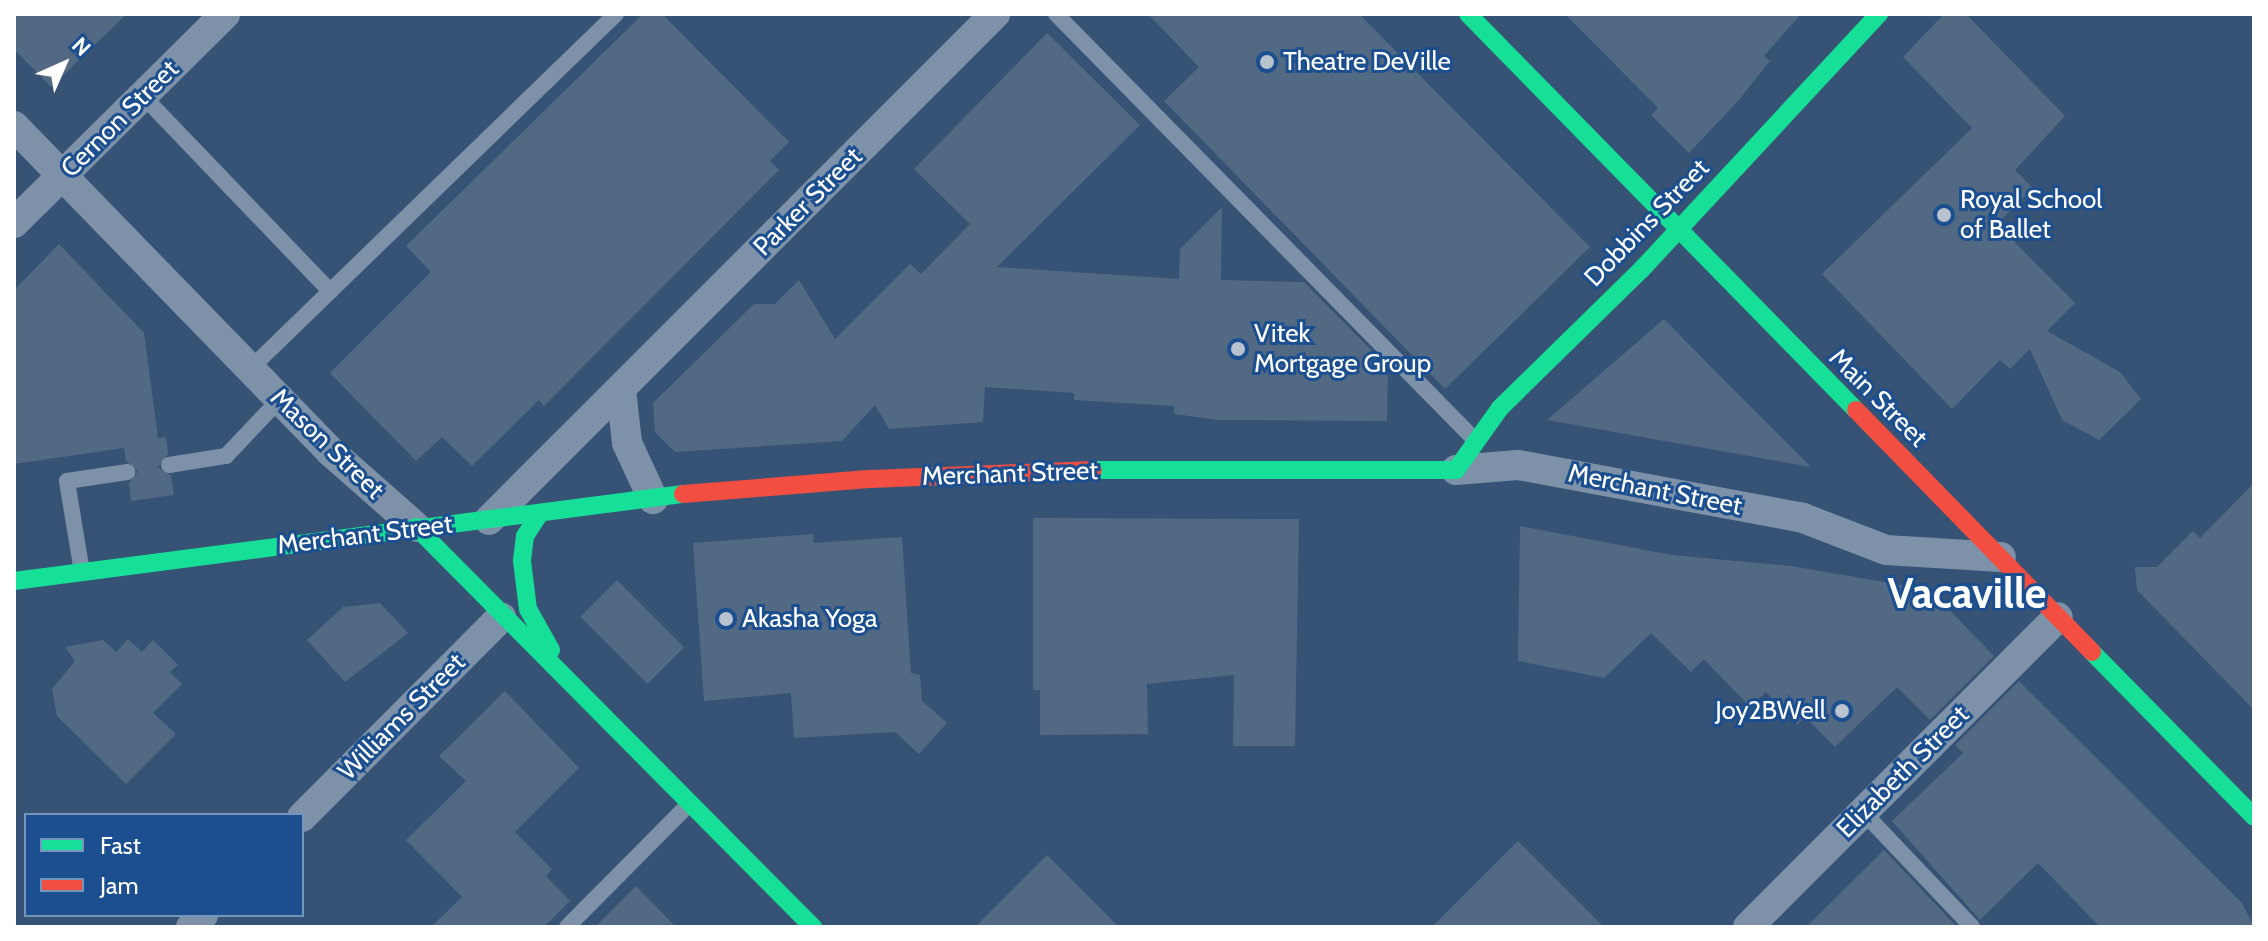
<!DOCTYPE html>
<style>
body{margin:0}
#map{position:relative;width:2268px;height:941px;overflow:hidden;background:#365274;font-family:Cabin,sans-serif}
div>[style]{position:absolute}
.building>*{inset:0;background:#526984;transform-origin:0 0}
.lane>*{height:16px;margin:-8px;padding:0 8px;transform-origin:8px;border-radius:8px;background:#7d92a8}
.street>*{height:30px;margin:-15px;padding:0 15px;transform-origin:15px;border-radius:15px;background:#7d92a8}
.fast>*{height:18px;margin:-9px;padding:0 9px;transform-origin:9px;border-radius:9px;background:#16e098}
.jam>*{height:18px;margin:-9px;padding:0 9px;transform-origin:9px;border-radius:9px;background:#f24e42}
.dots>*{width:22px;height:22px;translate:-50% -50%;box-sizing:border-box;border:4px solid #1b4f8f;border-radius:50%}
span{translate:-50% -50%;white-space:nowrap;text-align:center;line-height:1.15;-webkit-text-stroke:6px #1b4f8f;paint-order:stroke}
.poi-label{font-size:26px;color:#fff}
.left{translate:0 -50%;text-align:left}
.right{translate:-100% -50%;text-align:right}
.street-label{font-size:26px;color:#fff}
.town-label{font-size:42px;color:#fff;font-weight:700}
.frame{position:absolute;inset:0;border:16px solid #fff;pointer-events:none}
.legend{position:absolute;left:24px;top:813px;width:280px;height:104px;box-sizing:border-box;background:#1b4f8f;border:2px solid #7695bc;margin:0;padding:10px 14px;list-style:none;font-size:24px;color:#fff}
.legend li{display:flex;align-items:center;gap:16px;height:40px}
.legend b{width:40px;border:2px solid #7695bc}
.north{position:absolute;left:24px;top:24px;width:80px;height:80px;-webkit-text-stroke:6px #1b4f8f;paint-order:stroke;rotate:45deg;font-size:22px;font-weight:700;line-height:32px;text-align:center;color:#fff}
.north::after{content:'';display:block;margin:auto;width:28px;height:36px;background:#fff;clip-path:polygon(50% 0,100% 100%,50% 72%,0 100%)}
</style>
<div id="map">
<div class="building">
<div style="clip-path:polygon(14px 14px,127px 14px,51px 87px,14px 49px)"></div>
<div style="clip-path:polygon(643px 14px,662px 14px,789px 142px,770px 161px,779px 170px,544px 406px,539px 400px,472px 466px,442px 437px,416px 461px,330px 373px,431px 272px,406px 246px)"></div>
<div style="clip-path:polygon(1148px 14px,1359px 14px,1590px 247px,1445px 389px,1164px 101px,1199px 67px)"></div>
<div style="clip-path:polygon(1565px 14px,1801px 14px,1764px 56px,1770px 61px,1739px 100px,1689px 153px,1651px 115px,1658px 108px)"></div>
<div style="clip-path:polygon(1944px 14px,1966px 14px,2065px 116px,2015px 170px,2033px 188px,1997px 224px,2075px 303px,2047px 331px,2120px 372px,2141px 399px,2099px 440px,2062px 420px,2030px 349px,2010px 369px,2000px 360px,1952px 409px,1822px 274px,1972px 128px,1903px 57px)"></div>
<div style="clip-path:polygon(1047px 33px,1140px 125px,997px 267px,1179px 279px,1180px 249px,1222px 207px,1221px 280px,1304px 282px,1388px 367px,1387px 421px,1218px 420px,1174px 414px,1174px 406px,1074px 400px,1074px 393px,985px 387px,983px 422px,889px 429px,875px 405px,842px 441px,675px 452px,655px 432px,653px 403px,754px 304px,775px 304px,799px 280px,835px 339px,910px 264px,921px 274px,970px 224px,914px 169px)"></div>
<div style="clip-path:polygon(59px 244px,144px 333px,158px 438px,166px 437px,168px 454px,158px 467px,171px 476px,174px 495px,131px 501px,129px 483px,138px 471px,126px 461px,124px 448px,14px 464px,14px 290px)"></div>
<div style="clip-path:polygon(1664px 319px,1725px 381px,1811px 467px,1547px 420px)"></div>
<div style="clip-path:polygon(2254px 483px,2254px 710px,2137px 590px,2135px 567px,2157px 567px,2193px 531px,2200px 538px)"></div>
<div style="clip-path:polygon(1033px 518px,1299px 519px,1295px 746px,1233px 746px,1234px 675px,1147px 684px,1148px 734px,1040px 735px,1040px 690px,1033px 690px)"></div>
<div style="clip-path:polygon(1520px 526px,1672px 555px,1792px 566px,1930px 590px,1994px 656px,1930px 720px,1897px 687px,1835px 747px,1805px 717px,1797px 725px,1766px 692px,1750px 707px,1704px 659px,1691px 672px,1651px 633px,1604px 678px,1518px 661px)"></div>
<div style="clip-path:polygon(813px 534px,814px 543px,902px 537px,911px 673px,920px 675px,922px 701px,947px 723px,919px 754px,895px 732px,794px 738px,791px 693px,704px 701px,693px 543px)"></div>
<div style="left:617px;top:580px;width:95px;height:52px;rotate:45deg"></div>
<div style="clip-path:polygon(380px 603px,408px 633px,345px 682px,307px 640px,343px 607px)"></div>
<div style="clip-path:polygon(128px 639px,142px 652px,153px 640px,178px 665px,170px 672px,182px 684px,153px 713px,176px 734px,126px 784px,57px 716px,52px 689px,75px 661px,65px 647px,103px 640px,116px 652px)"></div>
<div style="clip-path:polygon(2019px 681px,2242px 903px,2254px 927px,2100px 927px,2038px 863px,1980px 920px,1892px 821px,1963px 753px,1955px 745px)"></div>
<div style="clip-path:polygon(505px 691px,579px 768px,515px 832px,552px 869px,546px 876px,570px 901px,544px 927px,431px 927px,462px 897px,406px 840px,466px 781px,439px 756px)"></div>
<div style="clip-path:polygon(1518px 841px,1604px 927px,1432px 927px)"></div>
<div style="clip-path:polygon(1884px 850px,1957px 927px,1806px 927px)"></div>
<div style="clip-path:polygon(1047px 855px,1119px 927px,975px 927px)"></div>
<div style="clip-path:polygon(636px 886px,676px 927px,595px 927px)"></div>
</div>
<div class="lane">
<div style="left:1056px;top:14px;width:596px;rotate:45.48deg"></div>
<div style="left:142px;top:95px;width:272px;rotate:46.2deg"></div>
<div style="left:250px;top:369px;width:510px;rotate:-44.13deg"></div>
<div style="left:169px;top:465px;width:58px;rotate:-9deg"></div>
<div style="left:226px;top:456px;width:79px;rotate:-46.5deg"></div>
<div style="left:82px;top:572px;width:92px;rotate:-99.4deg"></div>
<div style="left:67px;top:481px;width:61px;rotate:-8.5deg"></div>
<div style="left:1863px;top:812px;width:158px;rotate:46.5deg"></div>
<div style="left:567px;top:927px;width:173px;rotate:-45.2deg"></div>
</div>
<div class="street">
<div style="left:14px;top:126px;width:455px;rotate:45.8deg"></div>
<div style="left:331px;top:452px;width:113px;rotate:41.4deg"></div>
<div style="left:14px;top:223px;width:297px;rotate:-44.7deg"></div>
<div style="left:621px;top:390px;width:53px;rotate:83.5deg"></div>
<div style="left:627px;top:443px;width:62px;rotate:65.1deg"></div>
<div style="left:1456px;top:470px;width:62px;rotate:-4.6deg"></div>
<div style="left:1518px;top:465px;width:290px;rotate:10.5deg"></div>
<div style="left:1803px;top:518px;width:89px;rotate:21.1deg"></div>
<div style="left:1886px;top:550px;width:115px;rotate:3.5deg"></div>
<div style="left:489px;top:520px;width:716px;rotate:-45deg"></div>
<div style="left:302px;top:817px;width:282px;rotate:-45.1deg"></div>
<div style="left:191px;top:927px;width:17px;rotate:-45deg"></div>
<div style="left:1748px;top:927px;width:438px;rotate:-45deg"></div>
</div>
<div class="fast">
<div style="left:1468px;top:14px;width:554px;rotate:45.58deg"></div>
<div style="left:1093px;top:470px;width:363px"></div>
<div style="left:1456px;top:470px;width:76px;rotate:-54.6deg"></div>
<div style="left:1500px;top:408px;width:197px;rotate:-44.4deg"></div>
<div style="left:1641px;top:270px;width:350px;rotate:-47.1deg"></div>
<div style="left:540px;top:513px;width:27px;rotate:123deg"></div>
<div style="left:525px;top:536px;width:25px;rotate:97deg"></div>
<div style="left:522px;top:561px;width:48px;rotate:82.9deg"></div>
<div style="left:528px;top:609px;width:47px;rotate:60.7deg"></div>
<div style="left:416px;top:527px;width:564px;rotate:45.22deg"></div>
<div style="left:14px;top:581px;width:675px;rotate:-7.41deg"></div>
<div style="left:2092px;top:652px;width:231px;rotate:45.5deg"></div>
</div>
<div class="jam">
<div style="left:1856px;top:410px;width:338px;rotate:45.7deg"></div>
<div style="left:683px;top:494px;width:189px;rotate:-4.6deg"></div>
<div style="left:871px;top:479px;width:222px;rotate:-2.3deg"></div>
</div>
<div class="dots">
<div style="left:1267px;top:62px;background:#b9c2ce"></div>
<div style="left:1944px;top:215px;background:#b9c2ce"></div>
<div style="left:1238px;top:349px;background:#b9c2ce"></div>
<div style="left:726px;top:619px;background:#b9c2ce"></div>
<div style="left:1842px;top:711px;background:#b9c2ce"></div>
</div>
<div class="poi-label">
<span class="left" style="left:1283px;top:62px">Theatre DeVille</span>
<span class="left" style="left:1960px;top:215px">Royal School<br>of Ballet</span>
<span class="left" style="left:1254px;top:349px">Vitek<br>Mortgage Group</span>
<span class="left" style="left:742px;top:619px">Akasha Yoga</span>
<span class="right" style="left:1826px;top:711px">Joy2BWell</span>
</div>
<div class="street-label">
<span style="left:120px;top:119px;rotate:-45deg">Cernon Street</span>
<span style="left:808px;top:202px;rotate:-45deg">Parker Street</span>
<span style="left:1647px;top:223px;rotate:-46deg">Dobbins Street</span>
<span style="left:1878px;top:398px;rotate:45deg">Main Street</span>
<span style="left:327px;top:444px;rotate:44deg">Mason Street</span>
<span style="left:1010px;top:474px;rotate:-2deg">Merchant Street</span>
<span style="left:1655px;top:490px;rotate:11deg">Merchant Street</span>
<span style="left:365px;top:535px;rotate:-7deg">Merchant Street</span>
<span style="left:402px;top:717px;rotate:-45deg">Williams Street</span>
<span style="left:1903px;top:772px;rotate:-45deg">Elizabeth Street</span>
</div>
<div class="town-label">
<span style="left:1967px;top:593px">Vacaville</span>
</div>
<div class="frame"></div>
<ul class="legend">
<li><b style="height:10px;background:#16e098"></b>Fast</li>
<li><b style="height:10px;background:#f24e42"></b>Jam</li>
</ul>
<div class="north">N</div>
</div>
